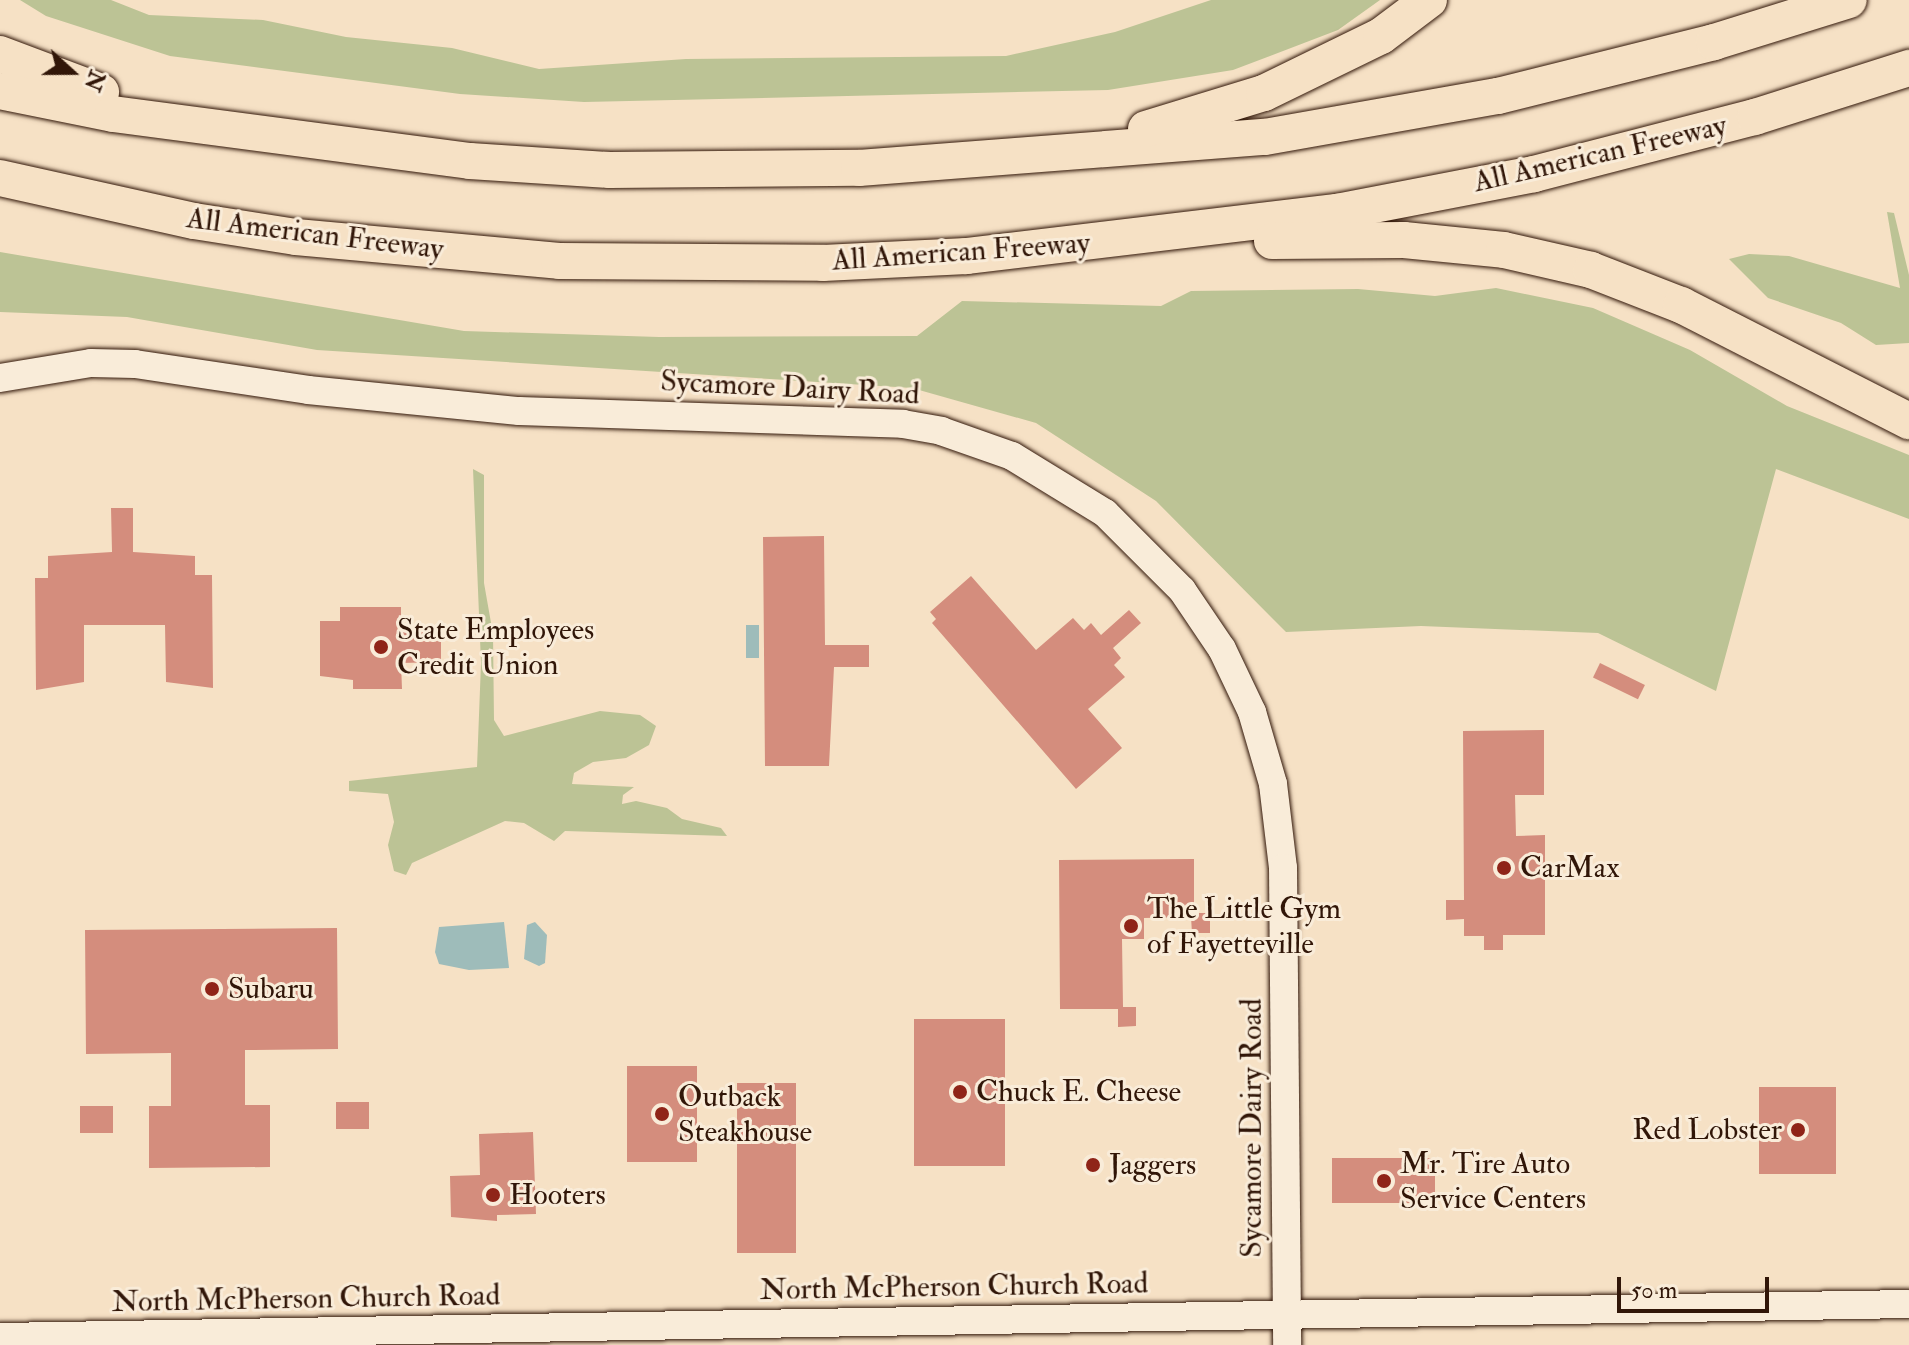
<!DOCTYPE html>
<style>
body{margin:0}
#map{position:relative;width:1909px;height:1345px;overflow:hidden;background:#f6e1c5;font-family:"IM FELL Double Pica",serif}
div>[style]{position:absolute}
.green>*{inset:0;background:#bcc395}
.water>*{inset:0;background:#9ebcba;transform-origin:0 0}
.building>*{inset:0;background:#d48d7d;transform-origin:0 0}
.roads{filter:drop-shadow(0 0 2px #311608) drop-shadow(0 0 2px #311608)}
.secondary>*{height:28px;margin:-14px;padding:0 14px;transform-origin:14px;border-radius:14px;background:#f9ecd9}
.highway>*{height:36px;margin:-18px;padding:0 18px;transform-origin:18px;border-radius:18px;background:#f6e1c5}
.dots>*{width:22px;height:22px;translate:-50% -50%;box-sizing:border-box;border:4px solid #f9ecd9;border-radius:50%}
span{translate:-50% -50%;white-space:nowrap;text-align:center;line-height:1.15;-webkit-text-stroke:6px #f9ecd9;paint-order:stroke}
.street-label{font-size:30px;color:#311608}
.poi-label{font-size:30px;color:#311608}
.left{translate:0 -50%;text-align:left}
.right{translate:-100% -50%;text-align:right}
.north{position:absolute;left:32px;top:32px;width:80px;height:80px;-webkit-text-stroke:6px #f9ecd9;paint-order:stroke;rotate:111deg;font-size:22px;font-weight:700;line-height:32px;text-align:center;color:#311608}
.north::after{content:'';display:block;margin:auto;width:28px;height:36px;background:#311608;clip-path:polygon(50% 0,100% 100%,50% 72%,0 100%)}
.scale{position:absolute;left:1617px;top:1277px;width:152px;height:36px;box-sizing:border-box;border:4px solid #311608;border-top:0;padding-left:10px;font-size:24px;line-height:28px;white-space:nowrap;color:#311608;-webkit-text-stroke:6px #f9ecd9;paint-order:stroke}
</style>
<div id="map">
<div class="green">
<div style="clip-path:polygon(20px 0,111px 0,149px 15px,263px 20px,346px 37px,452px 48px,539px 69px,686px 59px,1006px 56px,1115px 32px,1211px 0,1380px 0,1338px 30px,1233px 70px,1108px 90px,584px 102px,460px 94px,170px 56px,46px 16px)"></div>
<div style="clip-path:polygon(1887px 212px,1894px 213px,1909px 275px,1909px 343px,1876px 345px,1841px 323px,1768px 298px,1729px 259px,1749px 254px,1789px 256px,1900px 288px)"></div>
<div style="clip-path:polygon(0 252px,464px 331px,659px 337px,917px 336px,962px 301px,1161px 306px,1191px 291px,1358px 289px,1435px 296px,1496px 288px,1593px 308px,1690px 350px,1787px 406px,1909px 455px,1909px 519px,1776px 469px,1716px 691px,1598px 633px,1421px 626px,1286px 632px,1156px 501px,1036px 423px,912px 388px,317px 350px,127px 317px,0 312px)"></div>
<div style="clip-path:polygon(473px 469px,484px 475px,484px 583px,493px 634px,494px 720px,504px 736px,600px 711px,640px 715px,656px 726px,649px 745px,626px 758px,593px 762px,574px 773px,572px 784px,634px 787px,623px 795px,622px 804px,636px 801px,667px 808px,682px 819px,721px 828px,727px 836px,565px 831px,554px 841px,524px 823px,505px 821px,412px 863px,406px 875px,394px 871px,388px 845px,394px 822px,388px 794px,349px 791px,349px 781px,477px 767px,481px 663px)"></div>
</div>
<div class="water">
<div style="left:759px;top:625px;width:33px;height:13px;rotate:90deg"></div>
<div style="clip-path:polygon(504px 922px,509px 968px,469px 970px,439px 964px,435px 952px,439px 927px)"></div>
<div style="clip-path:polygon(535px 922px,547px 935px,545px 963px,539px 966px,524px 959px,527px 925px)"></div>
</div>
<div class="building">
<div style="clip-path:polygon(111px 508px,133px 508px,133px 552px,195px 556px,195px 575px,212px 575px,213px 688px,166px 682px,165px 625px,84px 625px,84px 682px,36px 690px,35px 578px,48px 578px,48px 556px,112px 552px)"></div>
<div style="clip-path:polygon(824px 536px,825px 645px,869px 645px,869px 667px,834px 667px,829px 766px,765px 766px,763px 537px)"></div>
<div style="clip-path:polygon(971px 576px,1036px 650px,1073px 618px,1084px 630px,1091px 623px,1101px 635px,1129px 610px,1141px 623px,1113px 648px,1121px 658px,1114px 665px,1125px 677px,1088px 709px,1122px 748px,1076px 789px,932px 623px,936px 619px,930px 612px)"></div>
<div style="clip-path:polygon(340px 607px,401px 607px,401px 632px,441px 632px,441px 662px,401px 663px,402px 689px,353px 689px,353px 680px,320px 676px,320px 621px,340px 621px)"></div>
<div style="left:1600px;top:663px;width:50px;height:16px;rotate:26deg"></div>
<div style="clip-path:polygon(1544px 730px,1544px 795px,1515px 795px,1516px 836px,1545px 835px,1545px 935px,1503px 935px,1503px 950px,1484px 950px,1484px 936px,1464px 936px,1464px 919px,1446px 920px,1446px 900px,1464px 900px,1463px 731px)"></div>
<div style="clip-path:polygon(1194px 859px,1194px 913px,1210px 913px,1210px 933px,1192px 933px,1191px 917px,1144px 918px,1144px 939px,1122px 939px,1123px 1007px,1136px 1007px,1136px 1026px,1118px 1027px,1118px 1009px,1060px 1009px,1059px 860px)"></div>
<div style="clip-path:polygon(337px 928px,338px 1049px,245px 1050px,245px 1105px,270px 1105px,270px 1167px,149px 1168px,149px 1106px,171px 1106px,171px 1053px,86px 1054px,85px 930px)"></div>
<div style="left:914px;top:1019px;width:91px;height:147px"></div>
<div style="left:697px;top:1066px;width:96px;height:70px;rotate:90deg"></div>
<div style="left:796px;top:1083px;width:170px;height:59px;rotate:90deg"></div>
<div style="left:1759px;top:1087px;width:77px;height:87px"></div>
<div style="left:336px;top:1102px;width:33px;height:27px"></div>
<div style="left:80px;top:1106px;width:33px;height:27px"></div>
<div style="clip-path:polygon(533px 1132px,536px 1214px,497px 1215px,497px 1221px,451px 1217px,450px 1176px,480px 1175px,479px 1134px)"></div>
<div style="left:1435px;top:1158px;width:45px;height:103px;rotate:90deg"></div>
</div>
<div class="roads">
<div class="secondary">
<div style="left:0;top:378px;width:92px;rotate:-9.4deg"></div>
<div style="left:91px;top:363px;width:44px;rotate:1.3deg"></div>
<div style="left:135px;top:364px;width:175px;rotate:8.5deg"></div>
<div style="left:308px;top:390px;width:212px;rotate:5.7deg"></div>
<div style="left:519px;top:411px;width:384px;rotate:1.9deg"></div>
<div style="left:903px;top:424px;width:39px;rotate:10deg"></div>
<div style="left:941px;top:431px;width:75px;rotate:19.4deg"></div>
<div style="left:1012px;top:456px;width:109px;rotate:31.5deg"></div>
<div style="left:1105px;top:513px;width:109px;rotate:45deg"></div>
<div style="left:1182px;top:590px;width:71px;rotate:55.9deg"></div>
<div style="left:1222px;top:649px;width:70px;rotate:64.5deg"></div>
<div style="left:1252px;top:712px;width:75px;rotate:73.7deg"></div>
<div style="left:1273px;top:784px;width:85px;rotate:83.2deg"></div>
<div style="left:1283px;top:868px;width:477px;rotate:89.5deg"></div>
<div style="left:0;top:1337px;width:1909px;rotate:-0.99deg"></div>
</div>
<div class="highway">
<div style="left:0;top:54px;width:108px;rotate:20.6deg"></div>
<div style="left:0;top:91px;width:115px;rotate:11.5deg"></div>
<div style="left:113px;top:114px;width:360px;rotate:7.5deg"></div>
<div style="left:470px;top:161px;width:140px;rotate:3.7deg"></div>
<div style="left:610px;top:170px;width:249px;rotate:-0.5deg"></div>
<div style="left:859px;top:168px;width:407px;rotate:-4.4deg"></div>
<div style="left:1265px;top:137px;width:237px;rotate:-10deg"></div>
<div style="left:1498px;top:96px;width:223px;rotate:-14deg"></div>
<div style="left:1714px;top:42px;width:141px;rotate:-17.3deg"></div>
<div style="left:1146px;top:129px;width:123px;rotate:-17deg"></div>
<div style="left:1264px;top:93px;width:130px;rotate:-26deg"></div>
<div style="left:1381px;top:36px;width:60px;rotate:-36.9deg"></div>
<div style="left:0;top:178px;width:199px;rotate:12.5deg"></div>
<div style="left:194px;top:221px;width:103px;rotate:8.9deg"></div>
<div style="left:296px;top:237px;width:264px;rotate:5.2deg"></div>
<div style="left:559px;top:261px;width:264px;rotate:0.4deg"></div>
<div style="left:823px;top:263px;width:144px;rotate:-2.8deg"></div>
<div style="left:967px;top:256px;width:373px;rotate:-6.8deg"></div>
<div style="left:1337px;top:212px;width:201px;rotate:-10.9deg"></div>
<div style="left:1534px;top:174px;width:228px;rotate:-14.5deg"></div>
<div style="left:1755px;top:117px;width:162px;rotate:-17.7deg"></div>
<div style="left:1272px;top:241px;width:132px;rotate:-0.4deg"></div>
<div style="left:1404px;top:240px;width:100px;rotate:5.7deg"></div>
<div style="left:1504px;top:250px;width:89px;rotate:12.9deg"></div>
<div style="left:1591px;top:270px;width:97px;rotate:21.3deg"></div>
<div style="left:1681px;top:305px;width:256px;rotate:27deg"></div>
</div>
</div>
<div class="dots">
<div style="left:381px;top:647px;background:#8f2418"></div>
<div style="left:1504px;top:868px;background:#8f2418"></div>
<div style="left:1131px;top:926px;background:#8f2418"></div>
<div style="left:212px;top:989px;background:#8f2418"></div>
<div style="left:960px;top:1092px;background:#8f2418"></div>
<div style="left:662px;top:1114px;background:#8f2418"></div>
<div style="left:1798px;top:1130px;background:#8f2418"></div>
<div style="left:1093px;top:1165px;background:#8f2418"></div>
<div style="left:1384px;top:1181px;background:#8f2418"></div>
<div style="left:493px;top:1195px;background:#8f2418"></div>
</div>
<div class="street-label">
<span style="left:1600px;top:154px;rotate:-13deg">All American Freeway</span>
<span style="left:315px;top:234px;rotate:7deg">All American Freeway</span>
<span style="left:961px;top:252px;rotate:-4deg">All American Freeway</span>
<span style="left:790px;top:388px;rotate:3deg">Sycamore Dairy Road</span>
<span style="left:1252px;top:1128px;rotate:-90deg">Sycamore Dairy Road</span>
<span style="left:954px;top:1287px;rotate:-1deg">North McPherson Church Road</span>
<span style="left:306px;top:1299px;rotate:-1deg">North McPherson Church Road</span>
</div>
<div class="poi-label">
<span class="left" style="left:397px;top:647px">State Employees<br>Credit Union</span>
<span class="left" style="left:1520px;top:868px">CarMax</span>
<span class="left" style="left:1147px;top:926px">The Little Gym<br>of Fayetteville</span>
<span class="left" style="left:228px;top:989px">Subaru</span>
<span class="left" style="left:976px;top:1092px">Chuck E. Cheese</span>
<span class="left" style="left:678px;top:1114px">Outback<br>Steakhouse</span>
<span class="right" style="left:1782px;top:1130px">Red Lobster</span>
<span class="left" style="left:1400px;top:1181px">Mr. Tire Auto<br>Service Centers</span>
<span class="left" style="left:1109px;top:1165px">Jaggers</span>
<span class="left" style="left:509px;top:1195px">Hooters</span>
</div>
<div class="north">N</div>
<div class="scale">50 m</div>
</div>
